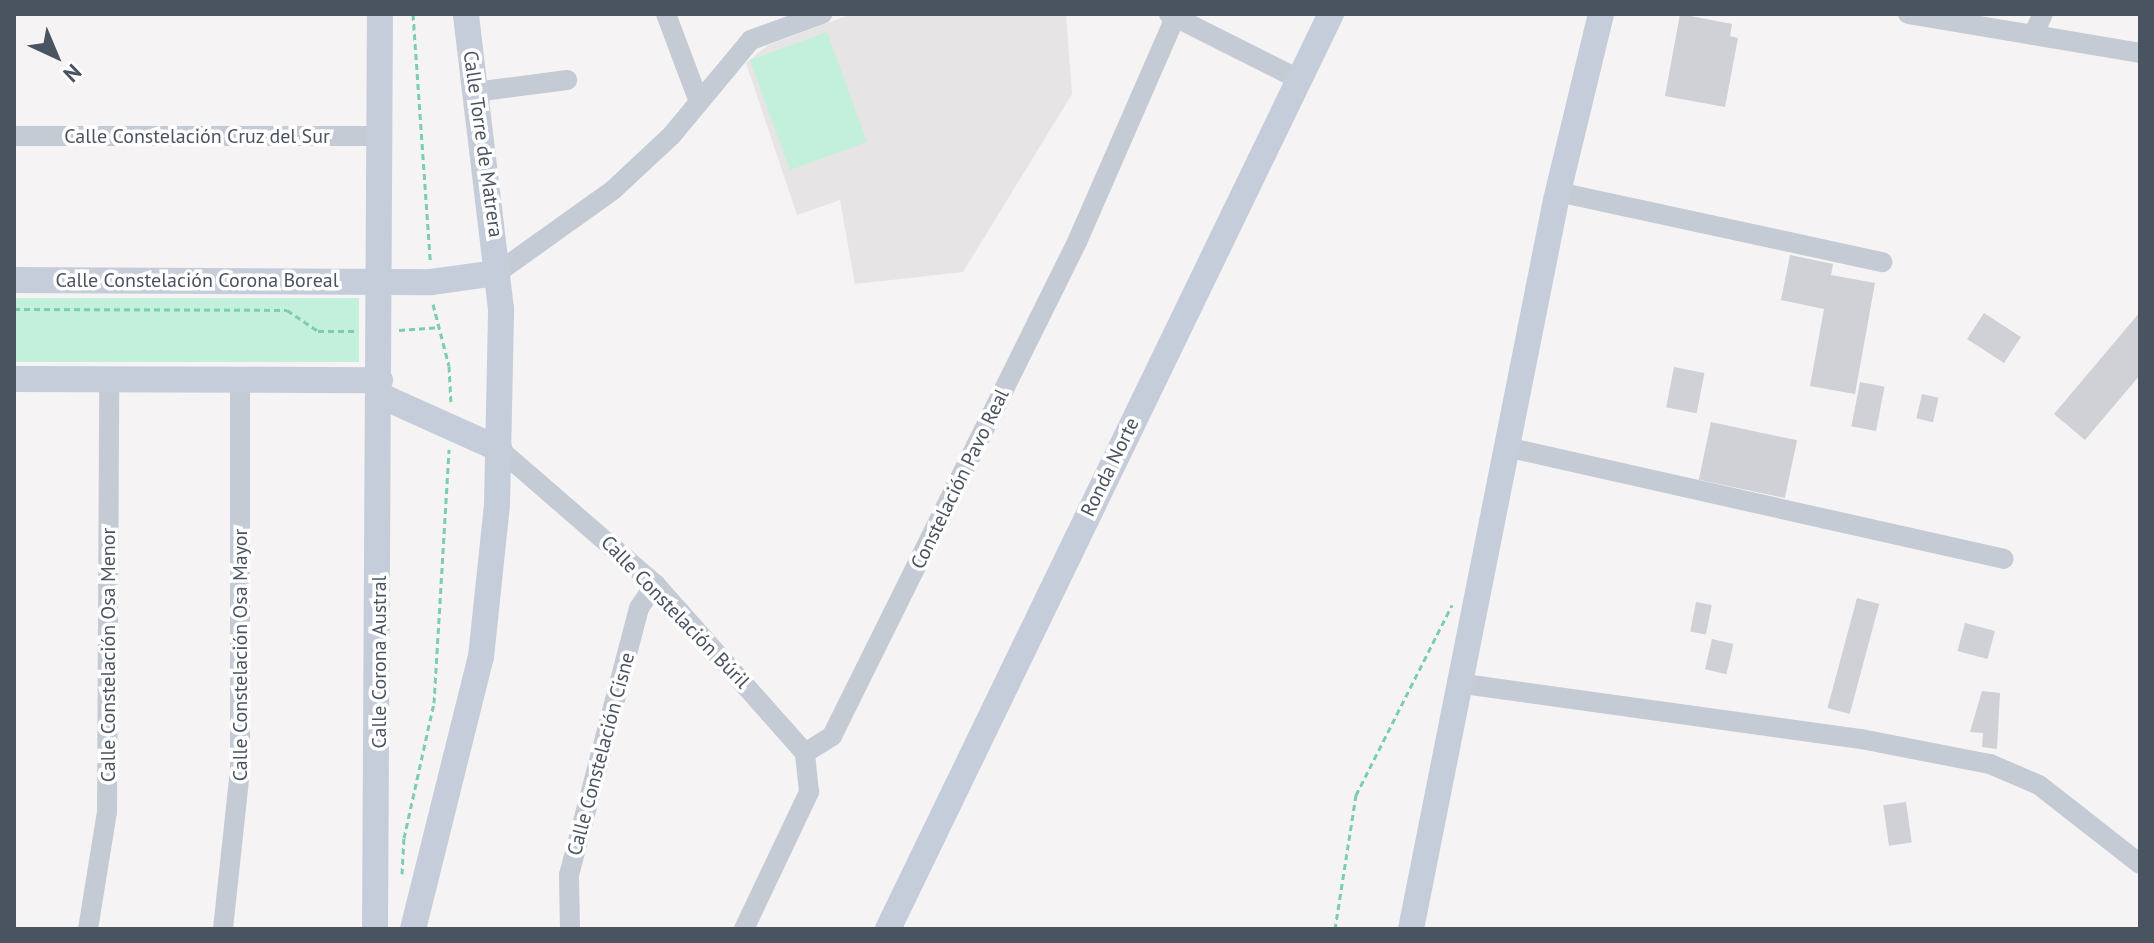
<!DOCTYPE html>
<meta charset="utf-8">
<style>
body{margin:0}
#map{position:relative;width:2154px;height:943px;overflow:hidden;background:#f5f3f3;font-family:"PT Sans",sans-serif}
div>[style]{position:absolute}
.education>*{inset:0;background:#e6e4e5}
.green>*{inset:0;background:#c3f0db;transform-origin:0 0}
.building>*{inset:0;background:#cfd1d7;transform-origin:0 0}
.path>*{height:3px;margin-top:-1.5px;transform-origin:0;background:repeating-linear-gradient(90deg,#7bceb0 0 6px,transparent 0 10px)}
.street>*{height:20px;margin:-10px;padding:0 10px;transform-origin:10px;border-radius:10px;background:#c4cbd4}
.secondary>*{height:26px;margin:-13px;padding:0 13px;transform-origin:13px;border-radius:13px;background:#c6cdda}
span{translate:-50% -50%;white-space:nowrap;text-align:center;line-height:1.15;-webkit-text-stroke:7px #fff;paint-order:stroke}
.street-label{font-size:20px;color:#4a5360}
.frame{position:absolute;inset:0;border:16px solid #4a5360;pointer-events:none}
.north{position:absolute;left:16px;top:16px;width:80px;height:80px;-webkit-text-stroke:6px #fff;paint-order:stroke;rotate:136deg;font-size:22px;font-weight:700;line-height:32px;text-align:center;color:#4a5360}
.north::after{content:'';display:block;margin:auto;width:28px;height:36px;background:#4a5360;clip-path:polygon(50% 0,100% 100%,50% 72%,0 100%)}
</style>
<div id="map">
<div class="education">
<div style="clip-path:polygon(852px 14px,1066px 14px,1072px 94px,963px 272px,855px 284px,840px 200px,797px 215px,746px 63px,768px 45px)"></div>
</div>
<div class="green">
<div style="left:827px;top:32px;width:117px;height:82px;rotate:70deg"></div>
<div style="left:14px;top:298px;width:345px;height:64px"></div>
</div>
<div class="building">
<div style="clip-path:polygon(1680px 14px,1732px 24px,1730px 36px,1738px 38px,1725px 107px,1665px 96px)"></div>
<div style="clip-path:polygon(1790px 255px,1833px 264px,1831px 275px,1875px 283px,1855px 394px,1810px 386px,1824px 309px,1781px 300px)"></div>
<div style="clip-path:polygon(2140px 312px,2140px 375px,2085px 440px,2054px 414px)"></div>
<div style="left:1984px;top:313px;width:44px;height:31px;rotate:33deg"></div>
<div style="left:1674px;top:367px;width:31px;height:41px;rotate:11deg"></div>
<div style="left:1860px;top:382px;width:25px;height:45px;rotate:11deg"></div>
<div style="left:1922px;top:394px;width:17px;height:25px;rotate:13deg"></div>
<div style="left:1711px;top:422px;width:88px;height:59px;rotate:12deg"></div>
<div style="left:1857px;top:598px;width:23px;height:114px;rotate:15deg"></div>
<div style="left:1696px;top:602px;width:16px;height:30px;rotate:11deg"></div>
<div style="left:1965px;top:623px;width:31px;height:29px;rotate:15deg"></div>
<div style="left:1712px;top:639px;width:22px;height:31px;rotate:13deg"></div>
<div style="clip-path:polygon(1982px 691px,2000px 693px,1997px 749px,1982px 747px,1983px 733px,1970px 732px)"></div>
<div style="left:1906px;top:802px;width:41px;height:23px;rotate:82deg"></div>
</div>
<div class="path">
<div style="left:413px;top:14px;width:247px;rotate:86deg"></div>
<div style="left:433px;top:304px;width:64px;rotate:75.5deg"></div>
<div style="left:449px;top:366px;width:36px;rotate:87deg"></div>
<div style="left:14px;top:309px;width:273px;rotate:0.2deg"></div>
<div style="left:287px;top:310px;width:37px;rotate:34deg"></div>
<div style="left:318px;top:331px;width:38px"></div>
<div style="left:399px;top:330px;width:39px;rotate:-4deg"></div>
<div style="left:402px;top:874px;width:36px;rotate:-87deg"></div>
<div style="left:404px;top:838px;width:138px;rotate:-77.5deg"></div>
<div style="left:434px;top:703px;width:254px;rotate:-86.6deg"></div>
<div style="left:1335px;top:929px;width:136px;rotate:-81.1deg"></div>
<div style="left:1356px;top:795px;width:213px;rotate:-63.2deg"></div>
</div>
<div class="street">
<div style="left:666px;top:14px;width:91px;rotate:69.4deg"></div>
<div style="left:1169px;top:14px;width:144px;rotate:26.7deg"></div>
<div style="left:1908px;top:14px;width:235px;rotate:9.5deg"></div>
<div style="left:2033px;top:35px;width:23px;rotate:-65deg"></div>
<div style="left:475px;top:92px;width:93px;rotate:-7.4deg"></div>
<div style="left:14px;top:136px;width:367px"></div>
<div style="left:1558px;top:192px;width:332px;rotate:12.2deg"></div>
<div style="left:497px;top:273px;width:143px;rotate:-35.6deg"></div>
<div style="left:613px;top:190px;width:79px;rotate:-43deg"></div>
<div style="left:671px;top:136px;width:125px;rotate:-50.2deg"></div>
<div style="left:751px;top:40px;width:76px;rotate:-20.1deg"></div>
<div style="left:1506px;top:447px;width:510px;rotate:12.67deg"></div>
<div style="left:499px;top:449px;width:206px;rotate:40.9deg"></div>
<div style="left:655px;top:584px;width:226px;rotate:48.4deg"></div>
<div style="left:1457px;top:683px;width:408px;rotate:7.9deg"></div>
<div style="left:1861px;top:739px;width:131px;rotate:11deg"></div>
<div style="left:1990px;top:764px;width:53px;rotate:23.2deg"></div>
<div style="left:2039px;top:785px;width:128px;rotate:38deg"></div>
<div style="left:88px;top:929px;width:119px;rotate:-80.8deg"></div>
<div style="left:107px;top:812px;width:433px;rotate:-89.7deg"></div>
<div style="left:223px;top:929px;width:160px;rotate:-83.9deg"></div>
<div style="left:240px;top:770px;width:391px;rotate:-90deg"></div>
<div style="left:570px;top:929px;width:54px;rotate:-91.1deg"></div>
<div style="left:569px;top:875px;width:276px;rotate:-75.3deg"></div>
<div style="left:639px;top:608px;width:29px;rotate:-56deg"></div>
<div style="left:744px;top:929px;width:152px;rotate:-64.6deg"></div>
<div style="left:809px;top:792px;width:39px;rotate:-96deg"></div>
<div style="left:805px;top:753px;width:32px;rotate:-32deg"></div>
<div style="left:832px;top:736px;width:551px;rotate:-63.62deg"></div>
<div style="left:1077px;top:242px;width:244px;rotate:-66.4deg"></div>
</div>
<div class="secondary">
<div style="left:14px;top:280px;width:417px;rotate:0.3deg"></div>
<div style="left:431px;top:282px;width:67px;rotate:-7.8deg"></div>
<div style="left:14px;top:379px;width:366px;rotate:0.2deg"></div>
<div style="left:379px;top:395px;width:132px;rotate:24.2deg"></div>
<div style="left:375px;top:929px;width:915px;rotate:-89.69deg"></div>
<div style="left:413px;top:929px;width:280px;rotate:-76deg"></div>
<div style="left:481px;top:657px;width:153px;rotate:-84deg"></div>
<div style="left:497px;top:505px;width:196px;rotate:-88.8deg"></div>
<div style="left:501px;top:309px;width:297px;rotate:-96.8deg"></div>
<div style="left:888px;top:929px;width:1017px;rotate:-64.17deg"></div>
<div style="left:1411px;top:929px;width:743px;rotate:-78.75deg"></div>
<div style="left:1556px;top:200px;width:191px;rotate:-76.4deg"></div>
</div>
<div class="street-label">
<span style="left:197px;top:136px">Calle Constelación Cruz del Sur</span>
<span style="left:483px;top:144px;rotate:82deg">Calle Torre de Matrera</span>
<span style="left:197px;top:280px">Calle Constelación Corona Boreal</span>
<span style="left:1110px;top:467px;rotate:-64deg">Ronda Norte</span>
<span style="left:960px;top:479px;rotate:-64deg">Constelación Pavo Real</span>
<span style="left:675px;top:612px;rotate:46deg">Calle Constelación Búril</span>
<span style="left:108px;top:655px;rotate:-90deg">Calle Constelación Osa Menor</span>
<span style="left:240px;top:655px;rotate:-90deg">Calle Constelación Osa Mayor</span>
<span style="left:379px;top:662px;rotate:-90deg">Calle Corona Austral</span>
<span style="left:601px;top:754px;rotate:-75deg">Calle Constelación Cisne</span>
</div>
<div class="frame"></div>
<div class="north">N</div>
</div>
